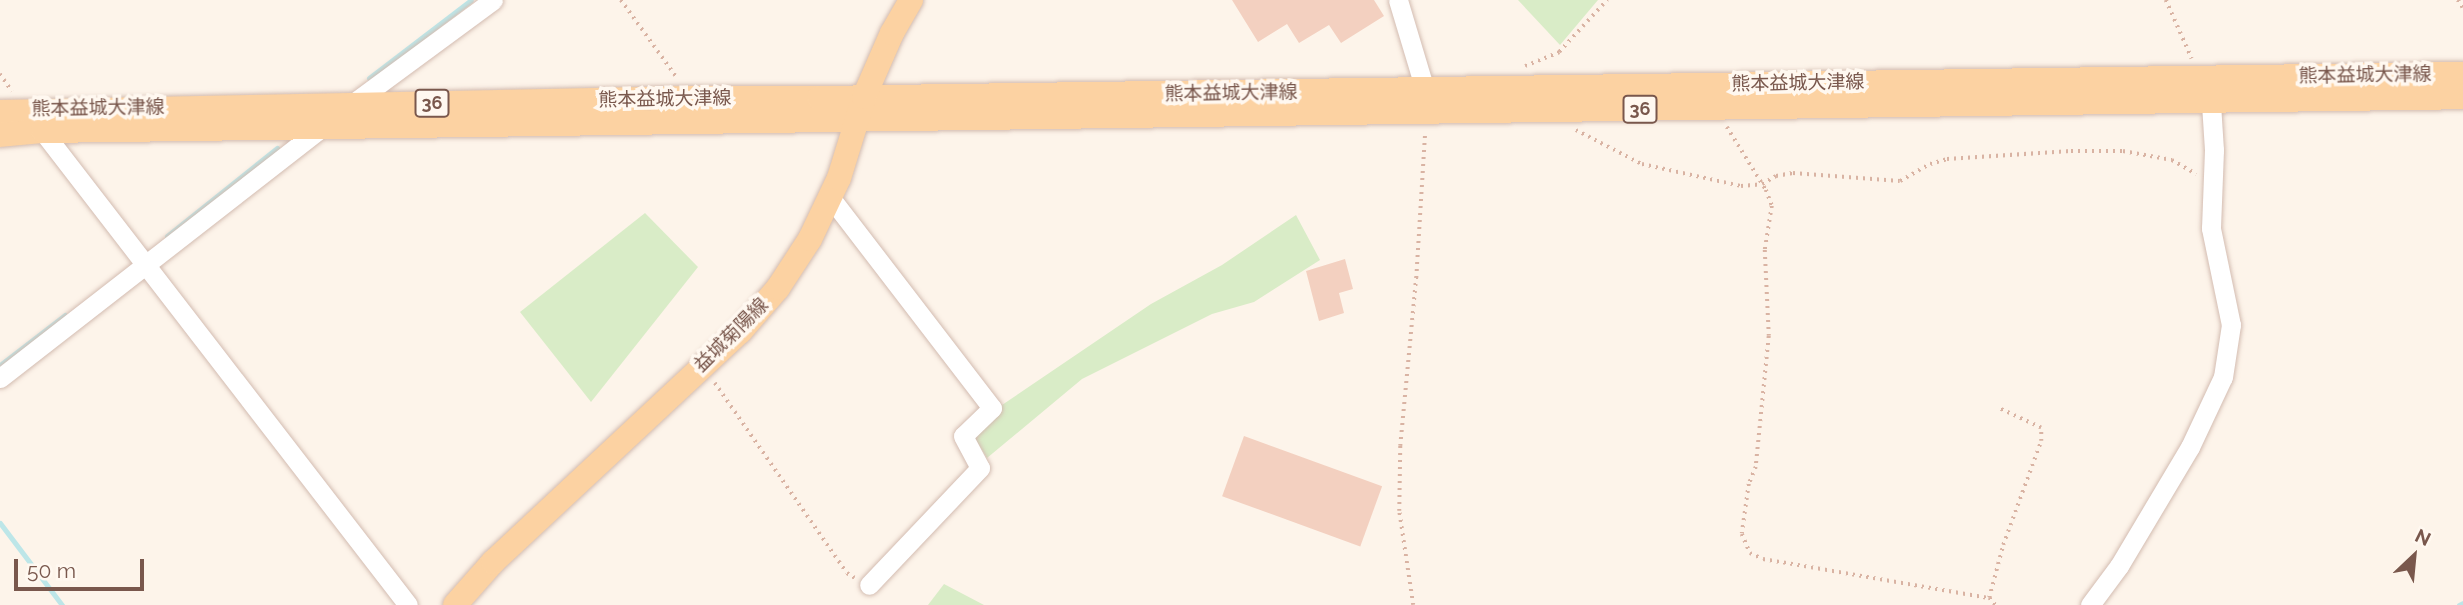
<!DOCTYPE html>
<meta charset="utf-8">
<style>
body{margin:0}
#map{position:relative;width:2463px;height:605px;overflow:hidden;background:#fdf4ea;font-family:Raleway,"Noto Sans JP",sans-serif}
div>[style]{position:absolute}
.green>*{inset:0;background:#d9ecc7}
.stream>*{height:5px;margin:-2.5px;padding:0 2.5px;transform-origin:2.5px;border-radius:2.5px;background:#bde6e8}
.building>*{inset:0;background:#f3d0c0;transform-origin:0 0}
.path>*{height:3.5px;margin-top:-1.75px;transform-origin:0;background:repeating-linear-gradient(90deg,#d9b3a3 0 2px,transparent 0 7px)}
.roads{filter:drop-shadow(0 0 2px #d3bcb1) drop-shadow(0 0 2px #d3bcb1)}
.minor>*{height:19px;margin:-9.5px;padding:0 9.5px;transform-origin:9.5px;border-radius:9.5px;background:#fff}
.major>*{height:24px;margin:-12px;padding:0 12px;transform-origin:12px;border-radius:12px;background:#fcd2a2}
span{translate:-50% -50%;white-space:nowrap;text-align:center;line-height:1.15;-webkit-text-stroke:7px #fff8f0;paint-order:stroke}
.shield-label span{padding:2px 5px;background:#fff8f0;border:2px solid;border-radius:5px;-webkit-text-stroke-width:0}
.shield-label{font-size:18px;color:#79574c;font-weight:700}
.street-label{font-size:19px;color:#79574c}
.north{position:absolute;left:2379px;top:521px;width:70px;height:70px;-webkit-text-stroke:5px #fff8f0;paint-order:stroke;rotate:26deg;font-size:19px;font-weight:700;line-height:28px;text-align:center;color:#79574c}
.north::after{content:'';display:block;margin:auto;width:24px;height:32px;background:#79574c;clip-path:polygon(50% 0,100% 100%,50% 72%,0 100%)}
.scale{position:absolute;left:14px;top:559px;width:130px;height:32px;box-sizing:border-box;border:4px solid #79574c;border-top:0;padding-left:9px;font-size:21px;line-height:24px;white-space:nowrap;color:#79574c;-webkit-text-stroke:5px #fff8f0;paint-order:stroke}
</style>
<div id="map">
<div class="green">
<div style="clip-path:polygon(1518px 0,1598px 0,1560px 45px)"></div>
<div style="clip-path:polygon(645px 213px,698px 267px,591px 402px,520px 312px)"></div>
<div style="clip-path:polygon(1296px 215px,1320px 260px,1254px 302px,1212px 314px,1082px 379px,987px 458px,972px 433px,999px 407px,1151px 304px,1222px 265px)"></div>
<div style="clip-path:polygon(944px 584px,984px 605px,928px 605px)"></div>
</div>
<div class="stream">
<div style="left:369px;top:78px;width:128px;rotate:-37.4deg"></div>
<div style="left:167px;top:236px;width:141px;rotate:-38.7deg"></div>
<div style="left:0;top:365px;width:82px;rotate:-37.6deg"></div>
<div style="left:0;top:523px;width:103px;rotate:52.9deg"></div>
<div style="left:2459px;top:605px;width:4px;rotate:-27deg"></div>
</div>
<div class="building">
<div style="clip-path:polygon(1232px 0,1374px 0,1384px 16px,1341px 43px,1329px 25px,1299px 43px,1287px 24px,1258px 42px)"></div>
<div style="clip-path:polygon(1345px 259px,1353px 289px,1339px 293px,1344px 313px,1319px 321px,1306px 271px)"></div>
<div style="left:1244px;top:436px;width:147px;height:64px;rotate:20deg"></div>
</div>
<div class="path">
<div style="left:621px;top:0;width:97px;rotate:54.2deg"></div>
<div style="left:2166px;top:0;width:64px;rotate:66.2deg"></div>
<div style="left:2458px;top:0;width:9px;rotate:58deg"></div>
<div style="left:1525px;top:66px;width:37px;rotate:-22deg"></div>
<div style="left:1559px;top:52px;width:71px;rotate:-47.3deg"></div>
<div style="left:0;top:74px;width:21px;rotate:55deg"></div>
<div style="left:1727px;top:127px;width:74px;rotate:58.2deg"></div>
<div style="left:1766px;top:190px;width:17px;rotate:69deg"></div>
<div style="left:1772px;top:206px;width:45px;rotate:99deg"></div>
<div style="left:1765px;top:250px;width:86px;rotate:87.3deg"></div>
<div style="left:1769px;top:336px;width:132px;rotate:95.7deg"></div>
<div style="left:1756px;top:467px;width:18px;rotate:112deg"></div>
<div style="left:1749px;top:484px;width:50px;rotate:98deg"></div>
<div style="left:1742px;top:534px;width:21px;rotate:67deg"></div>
<div style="left:1750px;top:553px;width:14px;rotate:25deg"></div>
<div style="left:1763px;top:559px;width:229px;rotate:9.8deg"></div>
<div style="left:1576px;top:130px;width:74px;rotate:27.3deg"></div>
<div style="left:1642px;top:164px;width:101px;rotate:12.5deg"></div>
<div style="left:1741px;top:186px;width:21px;rotate:-5deg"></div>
<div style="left:1762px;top:184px;width:16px;rotate:-30deg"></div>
<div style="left:1776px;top:176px;width:17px;rotate:-10deg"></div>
<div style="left:1793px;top:173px;width:107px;rotate:4.3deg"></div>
<div style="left:1900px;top:181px;width:34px;rotate:-30deg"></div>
<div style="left:1930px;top:164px;width:18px;rotate:-16deg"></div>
<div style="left:1947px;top:159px;width:124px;rotate:-3.7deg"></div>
<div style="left:2071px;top:151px;width:52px"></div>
<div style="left:2123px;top:151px;width:50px;rotate:10.4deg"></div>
<div style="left:2172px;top:160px;width:28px;rotate:30deg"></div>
<div style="left:715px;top:383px;width:231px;rotate:55.2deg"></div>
<div style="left:847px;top:573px;width:9px;rotate:32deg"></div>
<div style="left:1413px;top:605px;width:95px;rotate:-98.5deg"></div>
<div style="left:1399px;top:511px;width:65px;rotate:-89.1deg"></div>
<div style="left:1400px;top:446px;width:169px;rotate:-84.6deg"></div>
<div style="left:1416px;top:278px;width:147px;rotate:-86.5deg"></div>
<div style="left:1995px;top:605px;width:9px;rotate:-131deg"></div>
<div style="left:1989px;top:598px;width:55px;rotate:-75.2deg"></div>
<div style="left:2003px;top:545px;width:111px;rotate:-69.9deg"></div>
<div style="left:2041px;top:441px;width:13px;rotate:-90deg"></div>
<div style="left:2041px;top:428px;width:47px;rotate:-155.1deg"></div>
</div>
<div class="roads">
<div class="minor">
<div style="left:1398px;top:0;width:94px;rotate:73.3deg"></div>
<div style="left:37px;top:124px;width:607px;rotate:52.36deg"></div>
<div style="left:830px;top:197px;width:266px;rotate:52.5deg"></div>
<div style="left:992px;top:408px;width:40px;rotate:136deg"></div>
<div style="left:963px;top:436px;width:36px;rotate:62deg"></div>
<div style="left:980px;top:468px;width:161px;rotate:133.5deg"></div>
<div style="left:0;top:378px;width:446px;rotate:-37.9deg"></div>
<div style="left:352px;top:104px;width:175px;rotate:-36.4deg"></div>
<div style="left:2090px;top:605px;width:49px;rotate:-53.4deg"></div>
<div style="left:2119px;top:566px;width:139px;rotate:-59.2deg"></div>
<div style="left:2190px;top:447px;width:77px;rotate:-64.8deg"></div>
<div style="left:2223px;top:377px;width:53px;rotate:-81.3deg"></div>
<div style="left:2231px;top:325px;width:99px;rotate:-101.7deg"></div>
<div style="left:2211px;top:228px;width:78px;rotate:-87.8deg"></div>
<div style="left:2214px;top:150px;width:62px;rotate:-93.7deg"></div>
</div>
<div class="major">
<div style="left:0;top:112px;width:691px;rotate:-1.16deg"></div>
<div style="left:691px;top:98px;width:128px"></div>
<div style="left:819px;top:98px;width:1644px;rotate:-0.84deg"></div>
<div style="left:0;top:135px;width:43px;rotate:-5.3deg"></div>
<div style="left:43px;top:131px;width:2420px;rotate:-0.8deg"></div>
<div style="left:455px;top:605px;width:57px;rotate:-48.5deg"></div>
<div style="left:493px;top:562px;width:338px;rotate:-43deg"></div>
<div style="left:740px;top:332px;width:58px;rotate:-49.2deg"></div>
<div style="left:778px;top:288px;width:59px;rotate:-56.9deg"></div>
<div style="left:810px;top:239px;width:68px;rotate:-64.6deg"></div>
<div style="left:839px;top:178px;width:85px;rotate:-72.8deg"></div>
<div style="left:864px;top:97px;width:70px;rotate:-66.4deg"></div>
<div style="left:892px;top:33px;width:38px;rotate:-60deg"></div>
</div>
</div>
<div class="shield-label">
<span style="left:432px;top:103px">36</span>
<span style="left:1640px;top:109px">36</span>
</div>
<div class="street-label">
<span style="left:2365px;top:75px;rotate:-1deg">熊本益城大津線</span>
<span style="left:1798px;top:83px;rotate:-1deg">熊本益城大津線</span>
<span style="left:1231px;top:93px;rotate:-1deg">熊本益城大津線</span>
<span style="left:665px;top:99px;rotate:-1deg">熊本益城大津線</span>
<span style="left:98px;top:108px;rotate:-1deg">熊本益城大津線</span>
<span style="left:731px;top:335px;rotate:-45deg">益城菊陽線</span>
</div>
<div class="north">N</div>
<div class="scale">50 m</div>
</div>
